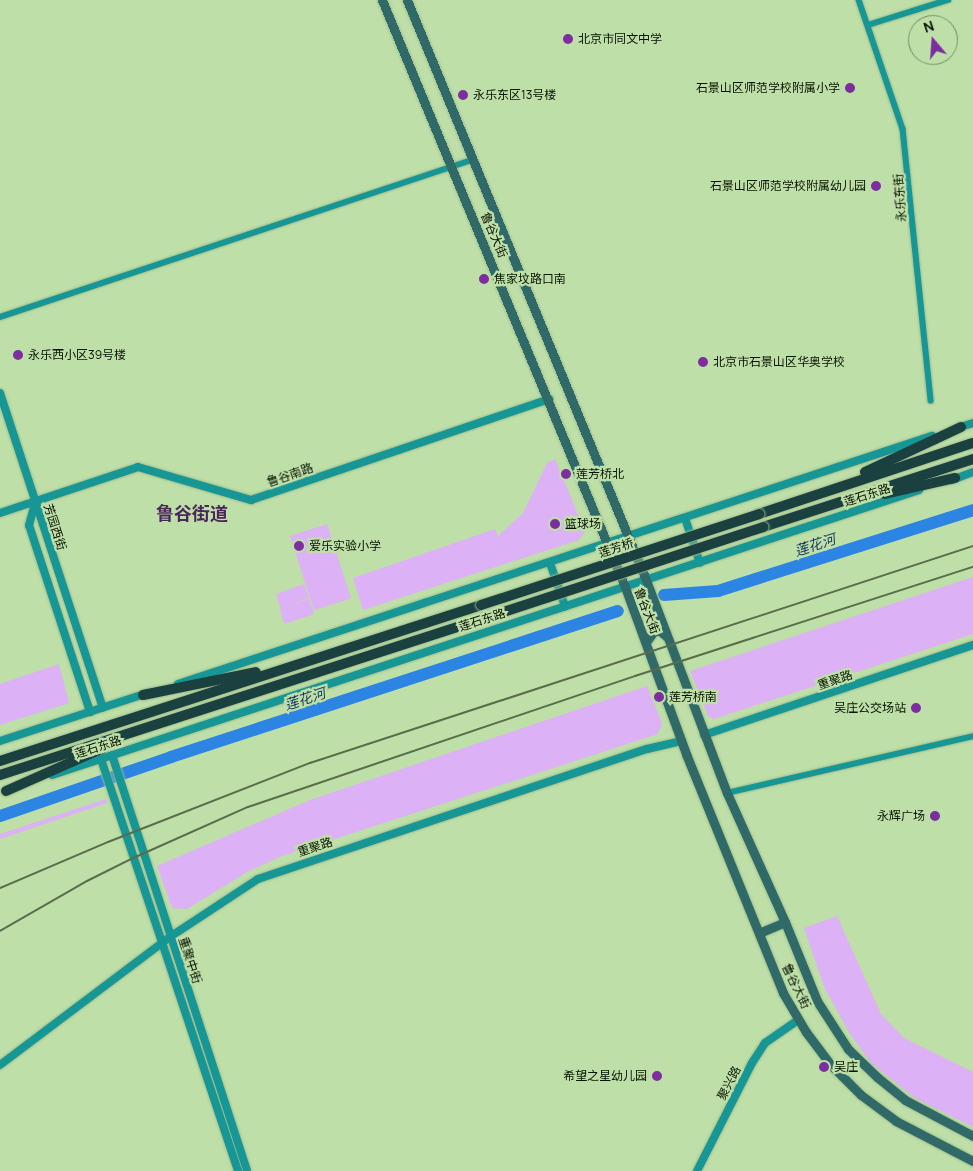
<!DOCTYPE html>
<meta charset="utf-8">
<style>
body{margin:0}
#map{position:relative;width:973px;height:1171px;overflow:hidden;background:#bedfa8;font-family:Manrope,"Noto Sans SC",sans-serif}
div>[style]{position:absolute}
.green>*{inset:0;background:#ddb1f5;transform-origin:0 0}
.river>*{height:12px;margin:-6px;padding:0 6px;transform-origin:6px;border-radius:6px;background:#2d85e3}
.roads{filter:drop-shadow(0 0 1px #9dba8a) drop-shadow(0 0 1px #9dba8a)}
.minor>*{height:5.5px;margin:-2.75px;padding:0 2.75px;transform-origin:2.75px;border-radius:2.75px;background:#169695}
.tertiary>*{height:8px;margin:-4px;padding:0 4px;transform-origin:4px;border-radius:4px;background:#169695}
.secondary>*{height:9px;margin:-4.5px;padding:0 4.5px;transform-origin:4.5px;border-radius:4.5px;background:#2f6968}
.trunk>*{height:10px;margin:-5px;padding:0 5px;transform-origin:5px;border-radius:5px;background:#1a4040}
.rail>*{height:2px;margin:-1px;padding:0 1px;transform-origin:1px;border-radius:1px;background:#586d4b}
.bridges{filter:drop-shadow(0 0 1px #9dba8a) drop-shadow(0 0 1px #9dba8a)}
.trunk-bridge>*{height:10px;margin:-5px;padding:0 5px;transform-origin:5px;border-radius:5px;background:#1a4040}
.dots>*{width:14px;height:14px;translate:-50% -50%;box-sizing:border-box;border:2px solid #bedfa8;border-radius:50%}
span{translate:-50% -50%;white-space:nowrap;text-align:center;line-height:1.15;-webkit-text-stroke:4.5px #bedfa8;paint-order:stroke}
.poi-label{font-size:12px;color:#081302}
.left{translate:0 -50%;text-align:left}
.right{translate:-100% -50%;text-align:right}
.street-label{font-size:12px;color:#081302}
.water-label{font-size:14px;color:#13345a;font-style:italic}
.district-label{font-size:18px;color:#4b265d;font-weight:700}
.north{position:absolute;left:908px;top:15px;width:50px;height:50px;box-sizing:border-box;background:#bedfa8;border:1px solid #758d66;border-radius:50%;rotate:342deg;font-size:14px;font-weight:700;line-height:20px;text-align:center;color:#081302}
.north::after{content:'';display:block;margin:auto;width:18px;height:22px;background:#7c2e9e;clip-path:polygon(50% 0,100% 100%,50% 72%,0 100%)}
</style>
<div id="map">
<div class="green">
<div style="clip-path:polygon(555px 459px,585px 531px,579px 540px,363px 610px,353px 578px,495px 529px,498px 536px,523px 513px,547px 463px)"></div>
<div style="left:327px;top:524px;width:78px;height:39px;rotate:72deg"></div>
<div style="clip-path:polygon(973px 577px,973px 634px,714px 719px,708px 716px,690px 671px)"></div>
<div style="left:304px;top:584px;width:15px;height:30px;rotate:70deg"></div>
<div style="left:309px;top:599px;width:16px;height:31px;rotate:72deg"></div>
<div style="clip-path:polygon(59px 664px,69px 703px,0 725px,0 684px)"></div>
<div style="clip-path:polygon(647px 686px,662px 723px,658px 734px,282px 856px,249px 871px,187px 909px,172px 908px,157px 866px,310px 800px)"></div>
<div style="clip-path:polygon(106px 799px,107px 803px,0 839px,0 834px)"></div>
<div style="clip-path:polygon(837px 916px,881px 1014px,904px 1038px,973px 1072px,973px 1127px,915px 1098px,871px 1063px,850px 1034px,824px 987px,804px 928px)"></div>
</div>
<div class="river">
<div style="left:664px;top:595px;width:54px;rotate:-4.2deg"></div>
<div style="left:718px;top:591px;width:268px;rotate:-17.6deg"></div>
<div style="left:0;top:816px;width:181px;rotate:-19deg"></div>
<div style="left:171px;top:757px;width:470px;rotate:-18.1deg"></div>
</div>
<div class="roads">
<div class="minor">
<div style="left:859px;top:0;width:136px;rotate:71.2deg"></div>
<div style="left:903px;top:129px;width:273px;rotate:84.1deg"></div>
<div style="left:868px;top:25px;width:84px;rotate:-17.4deg"></div>
<div style="left:0;top:317px;width:498px;rotate:-18.4deg"></div>
<div style="left:727px;top:793px;width:253px;rotate:-13deg"></div>
</div>
<div class="tertiary">
<div style="left:0;top:393px;width:331px;rotate:71.9deg"></div>
<div style="left:957px;top:428px;width:17px;rotate:-17deg"></div>
<div style="left:952px;top:480px;width:22px;rotate:-21deg"></div>
<div style="left:35px;top:503px;width:23px;rotate:105deg"></div>
<div style="left:29px;top:525px;width:197px;rotate:71.9deg"></div>
<div style="left:0;top:513px;width:145px;rotate:-18.4deg"></div>
<div style="left:138px;top:467px;width:118px;rotate:16.3deg"></div>
<div style="left:251px;top:500px;width:315px;rotate:-18.7deg"></div>
<div style="left:685px;top:518px;width:47px;rotate:71.6deg"></div>
<div style="left:550px;top:563px;width:46px;rotate:70.8deg"></div>
<div style="left:178px;top:684px;width:794px;rotate:-18.21deg"></div>
<div style="left:704px;top:735px;width:284px;rotate:-18.5deg"></div>
<div style="left:0;top:741px;width:156px;rotate:-18deg"></div>
<div style="left:112px;top:755px;width:437px;rotate:72deg"></div>
<div style="left:101px;top:759px;width:434px;rotate:71.6deg"></div>
<div style="left:52px;top:775px;width:913px;rotate:-18.2deg"></div>
<div style="left:0;top:1065px;width:213px;rotate:-37deg"></div>
<div style="left:170px;top:937px;width:105px;rotate:-33.4deg"></div>
<div style="left:258px;top:879px;width:410px;rotate:-18.5deg"></div>
<div style="left:647px;top:749px;width:36px;rotate:-13deg"></div>
<div style="left:697px;top:1171px;width:121px;rotate:-63deg"></div>
<div style="left:752px;top:1063px;width:24px;rotate:-57deg"></div>
<div style="left:765px;top:1043px;width:40px;rotate:-34.9deg"></div>
</div>
<div class="secondary">
<div style="left:382px;top:0;width:635px;rotate:67.51deg"></div>
<div style="left:625px;top:587px;width:178px;rotate:69.9deg"></div>
<div style="left:686px;top:754px;width:258px;rotate:67.9deg"></div>
<div style="left:783px;top:993px;width:45px;rotate:59.5deg"></div>
<div style="left:806px;top:1032px;width:40px;rotate:53deg"></div>
<div style="left:830px;top:1064px;width:44px;rotate:45deg"></div>
<div style="left:861px;top:1095px;width:44px;rotate:36.6deg"></div>
<div style="left:896px;top:1121px;width:87px;rotate:27.5deg"></div>
<div style="left:407px;top:0;width:627px;rotate:67.6deg"></div>
<div style="left:646px;top:580px;width:228px;rotate:69.2deg"></div>
<div style="left:727px;top:793px;width:141px;rotate:65.8deg"></div>
<div style="left:785px;top:922px;width:85px;rotate:67.9deg"></div>
<div style="left:817px;top:1001px;width:57px;rotate:57.1deg"></div>
<div style="left:848px;top:1049px;width:40px;rotate:44deg"></div>
<div style="left:877px;top:1077px;width:36px;rotate:39deg"></div>
<div style="left:905px;top:1100px;width:77px;rotate:27.9deg"></div>
<div style="left:646px;top:642px;width:14px;rotate:-54deg"></div>
<div style="left:654px;top:631px;width:6px"></div>
<div style="left:660px;top:631px;width:8px;rotate:40deg"></div>
<div style="left:759px;top:933px;width:28px;rotate:-23deg"></div>
</div>
<div class="trunk">
<div style="left:865px;top:472px;width:106px;rotate:-25.1deg"></div>
<div style="left:885px;top:494px;width:72px;rotate:-12.9deg"></div>
<div style="left:759px;top:514px;width:225px;rotate:-18.4deg"></div>
<div style="left:763px;top:527px;width:221px;rotate:-17.9deg"></div>
<div style="left:143px;top:695px;width:115px;rotate:-11.5deg"></div>
<div style="left:0;top:761px;width:506px;rotate:-17.97deg"></div>
<div style="left:0;top:775px;width:510px;rotate:-17.94deg"></div>
<div style="left:6px;top:791px;width:106px;rotate:-23.9deg"></div>
</div>
</div>
<div class="rail">
<div style="left:0;top:888px;width:117px;rotate:-23.1deg"></div>
<div style="left:108px;top:842px;width:217px;rotate:-21.4deg"></div>
<div style="left:310px;top:763px;width:698px;rotate:-18.12deg"></div>
<div style="left:0;top:931px;width:100px;rotate:-29.9deg"></div>
<div style="left:87px;top:881px;width:49px;rotate:-26.6deg"></div>
<div style="left:131px;top:859px;width:128px;rotate:-24deg"></div>
<div style="left:248px;top:807px;width:409px;rotate:-18.7deg"></div>
<div style="left:635px;top:676px;width:355px;rotate:-17.9deg"></div>
</div>
<div class="bridges">
<div class="trunk-bridge">
<div style="left:481px;top:605px;width:293px;rotate:-18.1deg"></div>
<div style="left:485px;top:618px;width:293px;rotate:-18.1deg"></div>
</div>
</div>
<div class="dots">
<div style="left:568px;top:39px;background:#7c2e9e"></div>
<div style="left:850px;top:88px;background:#7c2e9e"></div>
<div style="left:463px;top:95px;background:#7c2e9e"></div>
<div style="left:876px;top:186px;background:#7c2e9e"></div>
<div style="left:484px;top:279px;background:#7c2e9e"></div>
<div style="left:18px;top:355px;background:#7c2e9e"></div>
<div style="left:703px;top:362px;background:#7c2e9e"></div>
<div style="left:566px;top:474px;background:#7c2e9e"></div>
<div style="left:555px;top:524px;background:#7c2e9e"></div>
<div style="left:299px;top:546px;background:#7c2e9e"></div>
<div style="left:659px;top:697px;background:#7c2e9e"></div>
<div style="left:916px;top:708px;background:#7c2e9e"></div>
<div style="left:935px;top:816px;background:#7c2e9e"></div>
<div style="left:824px;top:1067px;background:#7c2e9e"></div>
<div style="left:657px;top:1076px;background:#7c2e9e"></div>
</div>
<div class="poi-label">
<span class="left" style="left:578px;top:39px">北京市同文中学</span>
<span class="right" style="left:840px;top:88px">石景山区师范学校附属小学</span>
<span class="left" style="left:473px;top:95px">永乐东区13号楼</span>
<span class="right" style="left:866px;top:186px">石景山区师范学校附属幼儿园</span>
<span class="left" style="left:494px;top:279px">焦家坟路口南</span>
<span class="left" style="left:28px;top:355px">永乐西小区39号楼</span>
<span class="left" style="left:713px;top:362px">北京市石景山区华奥学校</span>
<span class="left" style="left:576px;top:474px">莲芳桥北</span>
<span class="left" style="left:565px;top:524px">篮球场</span>
<span class="left" style="left:309px;top:546px">爱乐实验小学</span>
<span class="left" style="left:669px;top:697px">莲芳桥南</span>
<span class="right" style="left:906px;top:708px">吴庄公交场站</span>
<span class="right" style="left:925px;top:816px">永辉广场</span>
<span class="left" style="left:834px;top:1067px">吴庄</span>
<span class="right" style="left:647px;top:1076px">希望之星幼儿园</span>
</div>
<div class="street-label">
<span style="left:900px;top:198px;rotate:-94deg">永乐东街</span>
<span style="left:494px;top:235px;rotate:67deg">鲁谷大街</span>
<span style="left:290px;top:475px;rotate:-19deg">鲁谷南路</span>
<span style="left:867px;top:495px;rotate:-18deg">莲石东路</span>
<span style="left:55px;top:527px;rotate:72deg">芳园西街</span>
<span style="left:616px;top:548px;rotate:-18deg">莲芳桥</span>
<span style="left:647px;top:611px;rotate:69deg">鲁谷大街</span>
<span style="left:482px;top:620px;rotate:-18deg">莲石东路</span>
<span style="left:835px;top:680px;rotate:-19deg">重聚路</span>
<span style="left:98px;top:747px;rotate:-18deg">莲石东路</span>
<span style="left:315px;top:847px;rotate:-18deg">重聚路</span>
<span style="left:190px;top:960px;rotate:72deg">重聚中街</span>
<span style="left:796px;top:986px;rotate:64deg">鲁谷大街</span>
<span style="left:729px;top:1083px;rotate:-63deg">聚兴路</span>
</div>
<div class="water-label">
<span style="left:815px;top:545px;rotate:-18deg">莲花河</span>
<span style="left:305px;top:699px;rotate:-18deg">莲花河</span>
</div>
<div class="district-label">
<span style="left:192px;top:513px">鲁谷街道</span>
</div>
<div class="north">N</div>
</div>
